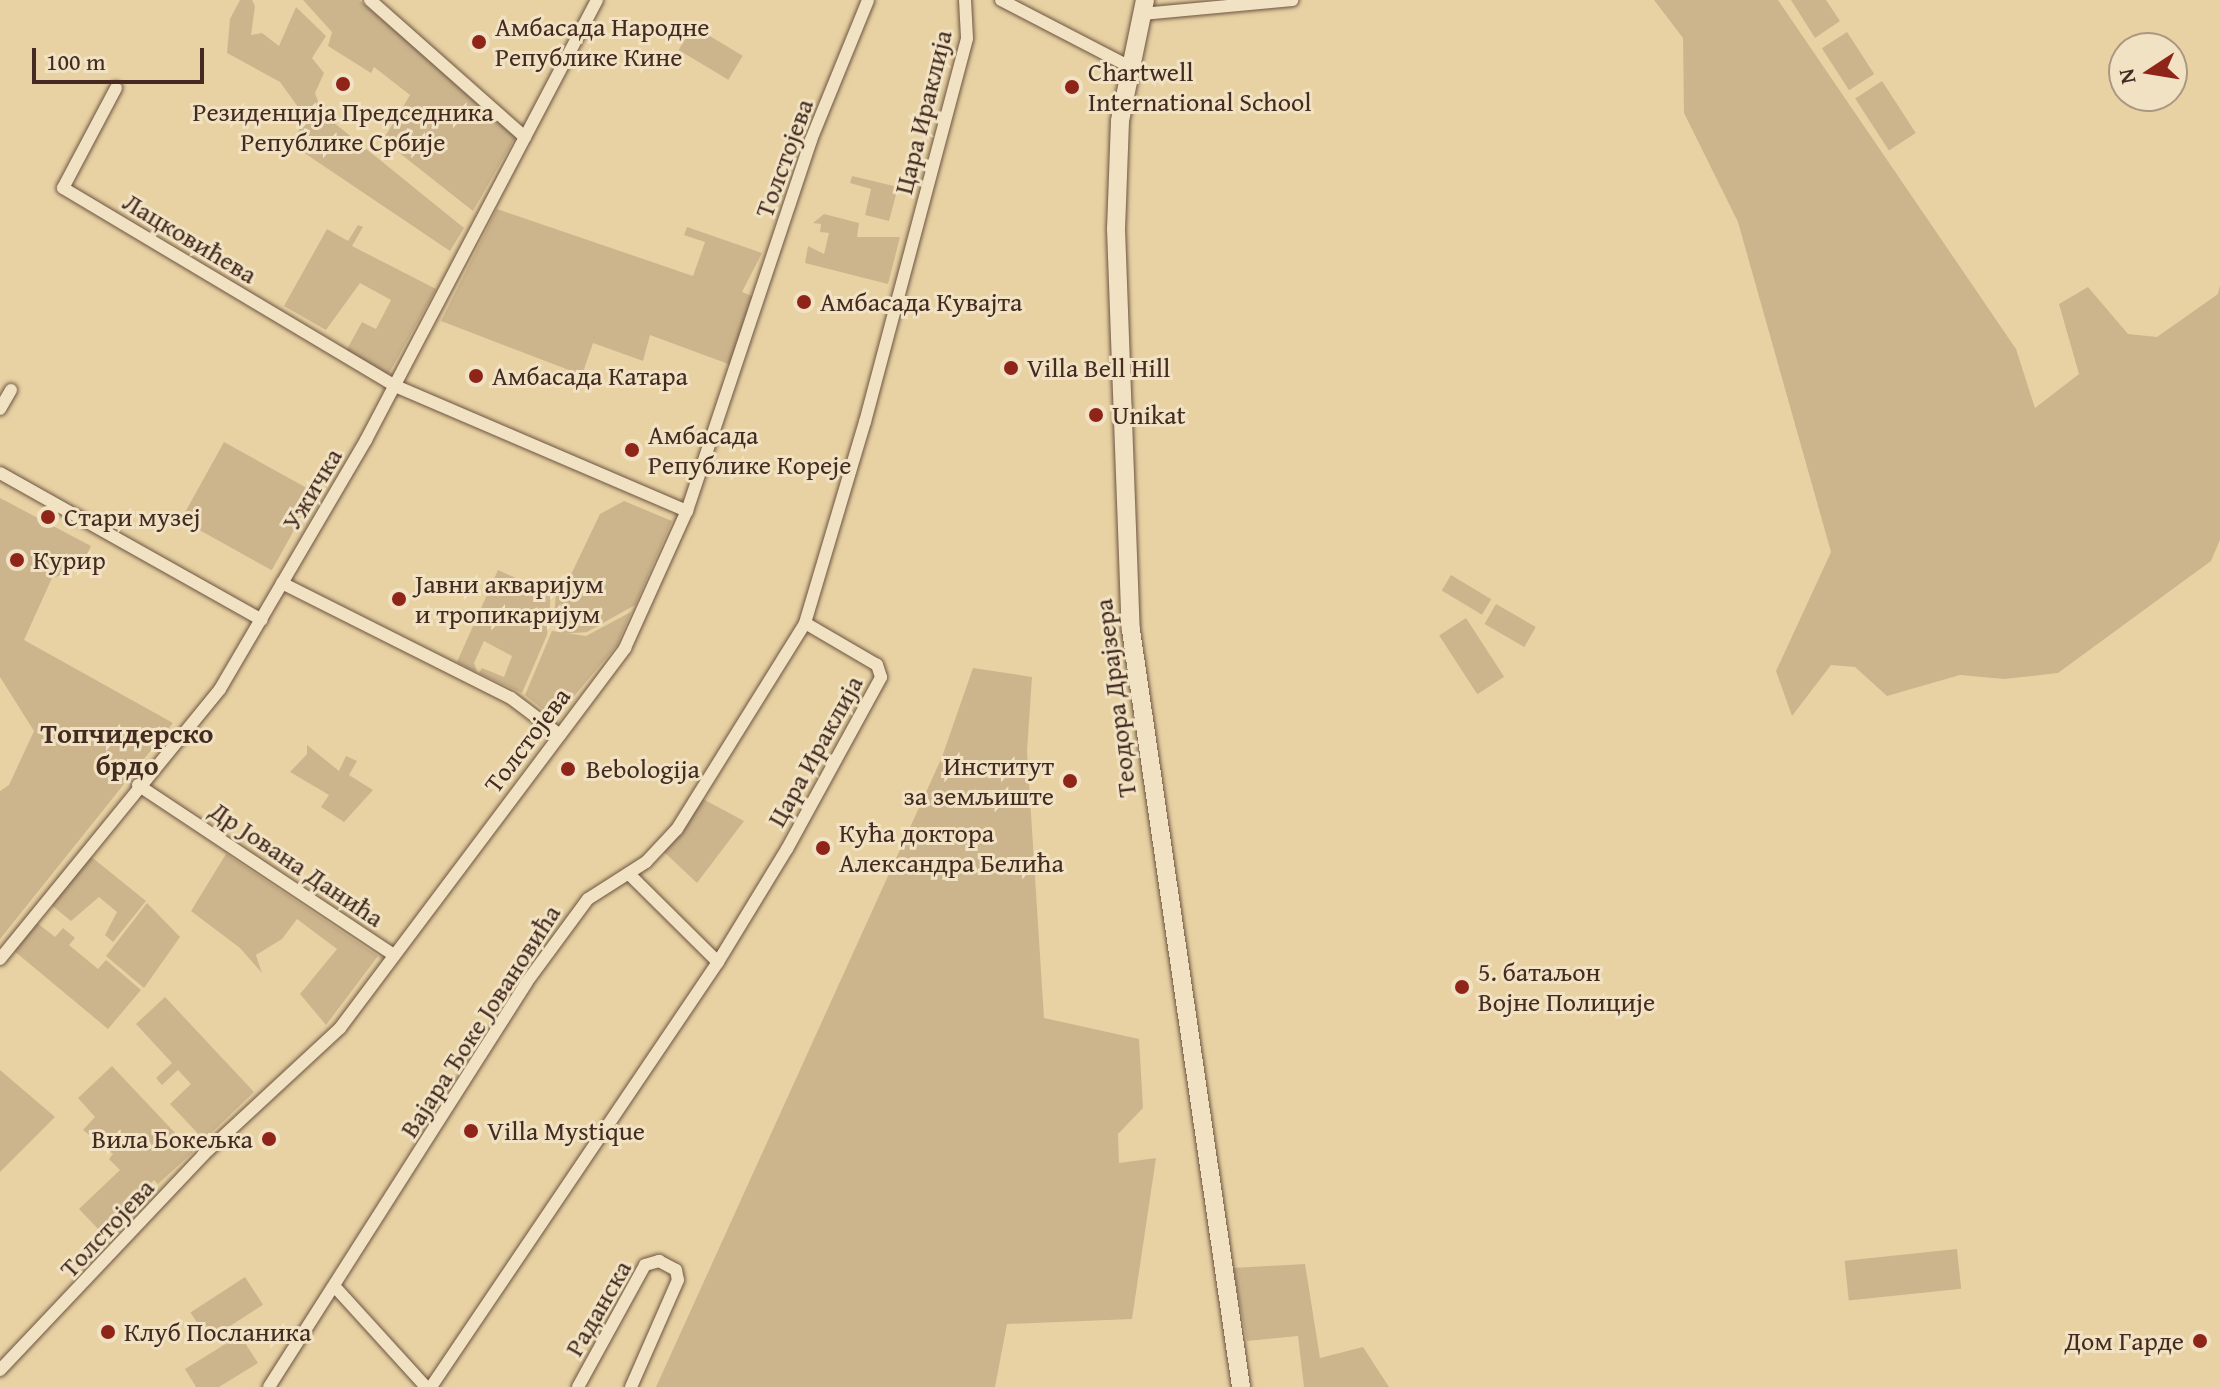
<!DOCTYPE html>
<meta charset="utf-8">
<style>
body{margin:0}
#map{position:relative;width:2220px;height:1387px;overflow:hidden;background:#e8d2a3;font-family:"Gentium Book Plus",serif}
div>[style]{position:absolute}
.green>*{inset:0;background:#ccb58d;transform-origin:0 0}
.roads{filter:drop-shadow(0 0 2px #6d5442) drop-shadow(0 0 2px #6d5442)}
.minor>*{height:12px;margin:-6px;padding:0 6px;transform-origin:6px;border-radius:6px;background:#f0e2c3}
.secondary>*{height:18px;margin:-9px;padding:0 9px;transform-origin:9px;border-radius:9px;background:#f0e2c3}
.dots>*{width:22px;height:22px;translate:-50% -50%;box-sizing:border-box;border:4px solid #f0e2c3;border-radius:50%}
span{translate:-50% -50%;white-space:nowrap;text-align:center;line-height:1.15;-webkit-text-stroke:6px #f0e2c3;paint-order:stroke}
.poi-label{font-size:26px;color:#442a21}
.left{translate:0 -50%;text-align:left}
.right{translate:-100% -50%;text-align:right}
.street-label{font-size:26px;color:#442a21}
.neighbourhood-label{font-size:28px;color:#442a21;font-weight:700}
.north{position:absolute;left:2108px;top:32px;width:80px;height:80px;box-sizing:border-box;background:#f0e2c3;border:2px solid #ab9882;border-radius:50%;rotate:258deg;font-size:22px;font-weight:700;line-height:32px;text-align:center;color:#442a21}
.north::after{content:'';display:block;margin:auto;width:28px;height:36px;background:#8f2418;clip-path:polygon(50% 0,100% 100%,50% 72%,0 100%)}
.scale{position:absolute;left:32px;top:48px;width:172px;height:36px;box-sizing:border-box;border:4px solid #442a21;border-top:0;padding-left:10px;font-size:24px;line-height:28px;white-space:nowrap;color:#442a21;-webkit-text-stroke:6px #f0e2c3;paint-order:stroke}
</style>
<div id="map">
<div class="green">
<div style="clip-path:polygon(240px 0,252px 0,255px 6px,251px 35px,262px 33px,279px 46px,296px 7px,326px 36px,312px 58px,324px 73px,315px 93px,322px 113px,464px 228px,450px 251px,291px 144px,306px 118px,280px 82px,227px 53px,230px 19px)"></div>
<div style="clip-path:polygon(303px 0,359px 0,517px 134px,473px 211px,383px 140px,410px 95px,374px 67px,371px 73px,328px 46px,332px 32px)"></div>
<div style="clip-path:polygon(1654px 0,1778px 0,2016px 349px,2035px 408px,2079px 374px,2059px 304px,2088px 287px,2128px 334px,2157px 337px,2218px 294px,2220px 285px,2220px 540px,2211px 561px,2058px 673px,2004px 679px,1960px 675px,1887px 696px,1855px 667px,1831px 665px,1792px 716px,1776px 671px,1831px 552px,1738px 222px,1684px 113px,1683px 38px)"></div>
<div style="clip-path:polygon(1791px 0,1826px 0,1840px 21px,1815px 38px)"></div>
<div style="left:693px;top:26px;width:58px;height:28px;rotate:31deg"></div>
<div style="left:1847px;top:32px;width:50px;height:30px;rotate:57deg"></div>
<div style="left:1882px;top:81px;width:62px;height:32px;rotate:57deg"></div>
<div style="clip-path:polygon(852px 176px,898px 187px,889px 221px,865px 215px,871px 189px,850px 183px)"></div>
<div style="clip-path:polygon(497px 209px,693px 276px,705px 242px,684px 235px,687px 227px,762px 253px,742px 292px,752px 296px,731px 365px,650px 335px,643px 361px,593px 343px,582px 375px,441px 321px)"></div>
<div style="clip-path:polygon(824px 214px,859px 223px,857px 237px,900px 237px,888px 284px,805px 263px,808px 246px,824px 254px,829px 233px,820px 232px,821px 224px,813px 223px)"></div>
<div style="clip-path:polygon(358px 225px,363px 227px,352px 246px,436px 289px,388px 375px,346px 351px,362px 322px,376px 329px,391px 300px,360px 283px,326px 330px,284px 306px,327px 229px,348px 241px)"></div>
<div style="left:224px;top:442px;width:104px;height:89px;rotate:29deg"></div>
<div style="clip-path:polygon(0 498px,91px 546px,80px 569px,52px 578px,24px 640px,173px 723px,0 939px,0 791px,9px 785px,34px 731px,0 677px)"></div>
<div style="clip-path:polygon(624px 501px,672px 521px,635px 605px,587px 632px,563px 634px,553px 622px,556px 595px,565px 587px,600px 514px)"></div>
<div style="clip-path:polygon(498px 570px,551px 594px,547px 635px,522px 693px,479px 673px,482px 668px,504px 677px,512px 656px,484px 641px,474px 663px,477px 672px,457px 662px)"></div>
<div style="left:1451px;top:575px;width:47px;height:18px;rotate:31deg"></div>
<div style="left:1496px;top:604px;width:46px;height:23px;rotate:30deg"></div>
<div style="clip-path:polygon(631px 612px,617px 645px,555px 719px,525px 695px,552px 631px,586px 636px)"></div>
<div style="left:1466px;top:618px;width:70px;height:32px;rotate:57deg"></div>
<div style="clip-path:polygon(973px 668px,1032px 677px,1027px 751px,1044px 1018px,1139px 1039px,1143px 1108px,1118px 1134px,1119px 1163px,1156px 1158px,1132px 1319px,1007px 1324px,995px 1387px,656px 1387px,942px 757px)"></div>
<div style="clip-path:polygon(307px 745px,339px 771px,346px 756px,357px 761px,349px 775px,373px 790px,344px 822px,321px 807px,329px 795px,290px 772px,307px 754px)"></div>
<div style="clip-path:polygon(703px 799px,744px 821px,697px 883px,663px 851px)"></div>
<div style="clip-path:polygon(226px 854px,378px 956px,326px 1025px,300px 994px,337px 949px,297px 919px,282px 939px,256px 955px,262px 973px,240px 948px,191px 911px)"></div>
<div style="clip-path:polygon(89px 855px,146px 901px,113px 942px,105px 935px,117px 912px,99px 897px,71px 921px,50px 904px)"></div>
<div style="clip-path:polygon(147px 903px,180px 937px,144px 988px,106px 956px)"></div>
<div style="clip-path:polygon(36px 922px,55px 937px,63px 928px,75px 938px,69px 945px,98px 969px,106px 960px,141px 990px,108px 1029px,13px 950px)"></div>
<div style="clip-path:polygon(165px 997px,254px 1092px,204px 1140px,170px 1104px,191px 1084px,178px 1070px,162px 1085px,156px 1078px,172px 1063px,136px 1024px)"></div>
<div style="clip-path:polygon(112px 1066px,193px 1152px,158px 1184px,154px 1180px,109px 1228px,100px 1231px,79px 1209px,120px 1170px,109px 1159px,113px 1154px,83px 1130px,95px 1117px,78px 1098px)"></div>
<div style="clip-path:polygon(0 1070px,55px 1117px,0 1172px)"></div>
<div style="left:1957px;top:1249px;width:40px;height:113px;rotate:84deg"></div>
<div style="clip-path:polygon(1305px 1264px,1320px 1358px,1363px 1347px,1389px 1387px,1304px 1387px,1298px 1336px,1247px 1341px,1233px 1268px)"></div>
<div style="left:245px;top:1277px;width:33px;height:65px;rotate:57deg"></div>
<div style="clip-path:polygon(240px 1335px,258px 1363px,219px 1387px,196px 1387px,185px 1369px)"></div>
</div>
<div class="roads">
<div class="minor">
<div style="left:370px;top:0;width:207px;rotate:41.5deg"></div>
<div style="left:1001px;top:0;width:145px;rotate:27.4deg"></div>
<div style="left:1142px;top:14px;width:151px;rotate:-5.3deg"></div>
<div style="left:116px;top:88px;width:113px;rotate:117.9deg"></div>
<div style="left:63px;top:188px;width:384px;rotate:30.8deg"></div>
<div style="left:393px;top:385px;width:320px;rotate:23.2deg"></div>
<div style="left:0;top:409px;width:22px;rotate:-60deg"></div>
<div style="left:0;top:473px;width:300px;rotate:29.3deg"></div>
<div style="left:282px;top:583px;width:256px;rotate:26.7deg"></div>
<div style="left:511px;top:698px;width:61px;rotate:37.1deg"></div>
<div style="left:138px;top:785px;width:304px;rotate:33.6deg"></div>
<div style="left:629px;top:874px;width:125px;rotate:44.7deg"></div>
<div style="left:0;top:959px;width:348px;rotate:-50.8deg"></div>
<div style="left:220px;top:689px;width:289px;rotate:-59.6deg"></div>
<div style="left:366px;top:440px;width:497px;rotate:-62.3deg"></div>
<div style="left:335px;top:1287px;width:135px;rotate:47.7deg"></div>
<div style="left:0;top:1370px;width:296px;rotate:-46.6deg"></div>
<div style="left:203px;top:1155px;width:187px;rotate:-42.8deg"></div>
<div style="left:340px;top:1028px;width:475px;rotate:-53.1deg"></div>
<div style="left:625px;top:648px;width:150px;rotate:-65.7deg"></div>
<div style="left:687px;top:511px;width:391px;rotate:-71.5deg"></div>
<div style="left:811px;top:140px;width:151px;rotate:-67.8deg"></div>
<div style="left:269px;top:1387px;width:479px;rotate:-57.5deg"></div>
<div style="left:526px;top:983px;width:104px;rotate:-53.6deg"></div>
<div style="left:588px;top:899px;width:69px;rotate:-32.5deg"></div>
<div style="left:646px;top:862px;width:45px;rotate:-46.8deg"></div>
<div style="left:677px;top:829px;width:243px;rotate:-58.1deg"></div>
<div style="left:805px;top:623px;width:210px;rotate:-73.4deg"></div>
<div style="left:865px;top:422px;width:397px;rotate:-75.1deg"></div>
<div style="left:967px;top:38px;width:38px;rotate:-93deg"></div>
<div style="left:431px;top:1387px;width:513px;rotate:-55.97deg"></div>
<div style="left:718px;top:962px;width:132px;rotate:-58.6deg"></div>
<div style="left:787px;top:849px;width:196px;rotate:-61.3deg"></div>
<div style="left:881px;top:677px;width:13px;rotate:-108deg"></div>
<div style="left:877px;top:665px;width:83px;rotate:-149.7deg"></div>
<div style="left:578px;top:1387px;width:139px;rotate:-61.2deg"></div>
<div style="left:645px;top:1265px;width:15px;rotate:-16deg"></div>
<div style="left:659px;top:1261px;width:19px;rotate:28deg"></div>
<div style="left:676px;top:1270px;width:10px;rotate:79deg"></div>
<div style="left:678px;top:1280px;width:117px;rotate:113.7deg"></div>
</div>
<div class="secondary">
<div style="left:1145px;top:0;width:124px;rotate:101.7deg"></div>
<div style="left:1120px;top:121px;width:108px;rotate:92.1deg"></div>
<div style="left:1116px;top:229px;width:401px;rotate:87.9deg"></div>
<div style="left:1131px;top:630px;width:765px;rotate:81.73deg"></div>
</div>
</div>
<div class="dots">
<div style="left:479px;top:42px;background:#8f2418"></div>
<div style="left:343px;top:84px;background:#8f2418"></div>
<div style="left:1072px;top:87px;background:#8f2418"></div>
<div style="left:804px;top:302px;background:#8f2418"></div>
<div style="left:1011px;top:368px;background:#8f2418"></div>
<div style="left:476px;top:376px;background:#8f2418"></div>
<div style="left:1096px;top:415px;background:#8f2418"></div>
<div style="left:632px;top:450px;background:#8f2418"></div>
<div style="left:48px;top:517px;background:#8f2418"></div>
<div style="left:17px;top:560px;background:#8f2418"></div>
<div style="left:399px;top:599px;background:#8f2418"></div>
<div style="left:568px;top:769px;background:#8f2418"></div>
<div style="left:1070px;top:781px;background:#8f2418"></div>
<div style="left:823px;top:848px;background:#8f2418"></div>
<div style="left:1462px;top:987px;background:#8f2418"></div>
<div style="left:471px;top:1131px;background:#8f2418"></div>
<div style="left:269px;top:1139px;background:#8f2418"></div>
<div style="left:108px;top:1332px;background:#8f2418"></div>
<div style="left:2200px;top:1341px;background:#8f2418"></div>
</div>
<div class="poi-label">
<span class="left" style="left:495px;top:42px">Амбасада Народне<br>Републике Кине</span>
<span class="left" style="left:1088px;top:87px">Chartwell<br>International School</span>
<span style="left:343px;top:127px">Резиденција Председника<br>Републике Србије</span>
<span class="left" style="left:820px;top:302px">Амбасада Кувајта</span>
<span class="left" style="left:1027px;top:368px">Villa Bell Hill</span>
<span class="left" style="left:492px;top:376px">Амбасада Катара</span>
<span class="left" style="left:1112px;top:415px">Unikat</span>
<span class="left" style="left:648px;top:450px">Амбасада<br>Републике Кореје</span>
<span class="left" style="left:64px;top:517px">Стари музеј</span>
<span class="left" style="left:33px;top:560px">Курир</span>
<span class="left" style="left:415px;top:599px">Јавни акваријум<br>и тропикаријум</span>
<span class="right" style="left:1054px;top:781px">Институт<br>за земљиште</span>
<span class="left" style="left:586px;top:769px">Bebologija</span>
<span class="left" style="left:839px;top:848px">Кућа доктора<br>Александра Белића</span>
<span class="left" style="left:1478px;top:987px">5. батаљон<br>Војне Полиције</span>
<span class="left" style="left:487px;top:1131px">Villa Mystique</span>
<span class="right" style="left:253px;top:1139px">Вила Бокељка</span>
<span class="left" style="left:124px;top:1332px">Клуб Посланика</span>
<span class="right" style="left:2184px;top:1341px">Дом Гарде</span>
</div>
<div class="street-label">
<span style="left:923px;top:112px;rotate:-76deg">Цара Ираклија</span>
<span style="left:784px;top:158px;rotate:-70deg">Толстојева</span>
<span style="left:190px;top:238px;rotate:31deg">Лацковићева</span>
<span style="left:312px;top:489px;rotate:-59deg">Ужичка</span>
<span style="left:1115px;top:698px;rotate:-97deg">Теодора Драјзера</span>
<span style="left:527px;top:740px;rotate:-53deg">Толстојева</span>
<span style="left:815px;top:751px;rotate:-61deg">Цара Ираклија</span>
<span style="left:297px;top:864px;rotate:34deg">Др Јована Данића</span>
<span style="left:480px;top:1021px;rotate:-57deg">Вајара Ђоке Јовановића</span>
<span style="left:107px;top:1228px;rotate:-47deg">Толстојева</span>
<span style="left:598px;top:1308px;rotate:-60deg">Раданска</span>
</div>
<div class="neighbourhood-label">
<span style="left:127px;top:749px">Топчидерско<br>брдо</span>
</div>
<div class="north">N</div>
<div class="scale">100 m</div>
</div>
